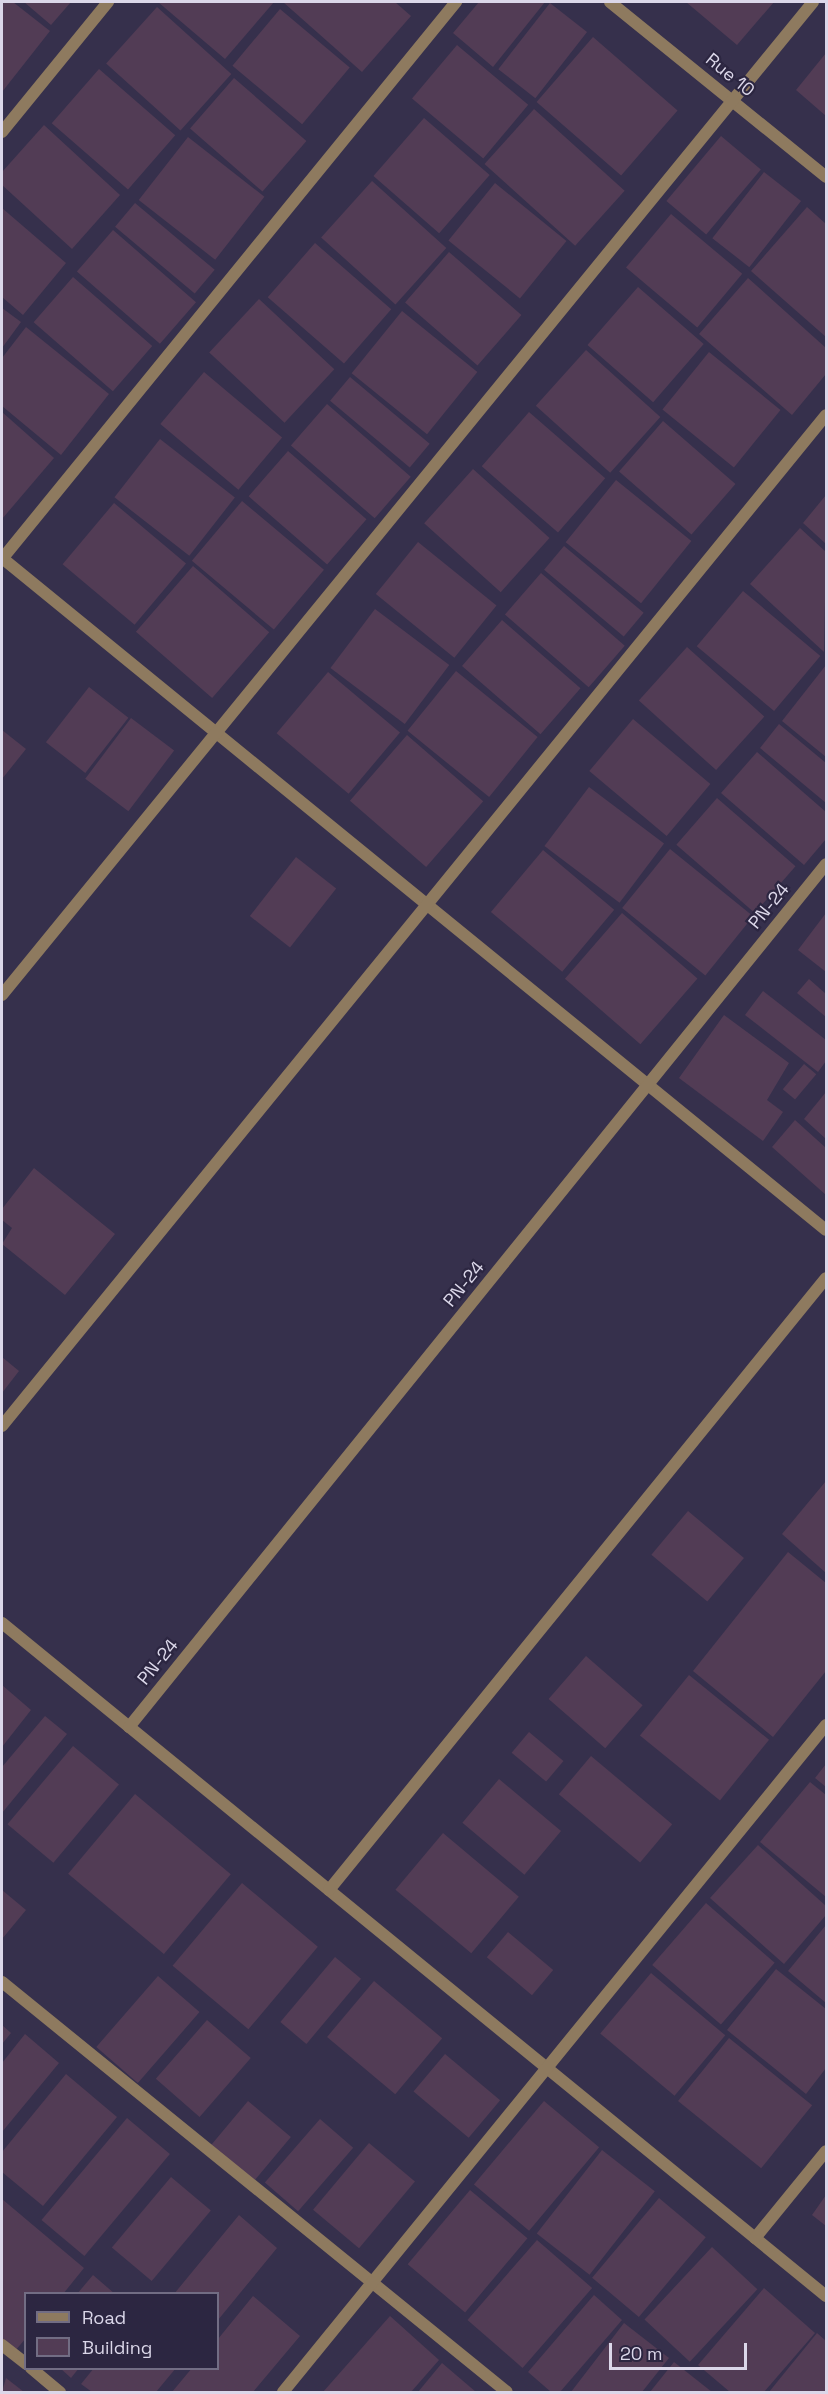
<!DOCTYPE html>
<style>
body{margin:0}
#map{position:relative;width:828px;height:2394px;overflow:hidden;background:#36304c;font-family:"Space Grotesk",sans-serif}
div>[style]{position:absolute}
.building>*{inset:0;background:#523c55;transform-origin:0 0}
.minor>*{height:12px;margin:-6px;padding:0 6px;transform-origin:6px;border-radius:6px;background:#8e7a5f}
span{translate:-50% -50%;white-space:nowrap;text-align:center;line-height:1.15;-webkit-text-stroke:4.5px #2c2641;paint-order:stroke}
.street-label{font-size:18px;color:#dbd7e9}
.frame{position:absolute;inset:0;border:3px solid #dbd7e9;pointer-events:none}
.legend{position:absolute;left:24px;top:2292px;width:195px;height:78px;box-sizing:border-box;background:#2c2641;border:2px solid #726d84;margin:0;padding:8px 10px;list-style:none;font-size:18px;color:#dbd7e9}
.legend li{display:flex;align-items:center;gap:12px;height:30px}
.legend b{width:30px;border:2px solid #726d84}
.scale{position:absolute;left:609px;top:2343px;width:138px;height:27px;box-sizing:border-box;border:3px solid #dbd7e9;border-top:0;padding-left:8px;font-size:18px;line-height:21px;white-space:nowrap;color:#dbd7e9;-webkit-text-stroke:4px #2c2641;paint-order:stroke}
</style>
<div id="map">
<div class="building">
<div style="clip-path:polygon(2px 2px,13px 2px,50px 31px,2px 92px)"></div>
<div style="clip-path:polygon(24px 2px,71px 2px,51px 25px)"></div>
<div style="clip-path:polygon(158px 2px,274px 2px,225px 59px)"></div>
<div style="clip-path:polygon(283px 2px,395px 2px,411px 16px,362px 72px)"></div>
<div style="clip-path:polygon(479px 2px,545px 2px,493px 67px,453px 33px)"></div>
<div style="clip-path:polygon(686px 2px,774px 2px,737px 45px)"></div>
<div style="left:550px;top:3px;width:47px;height:84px;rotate:38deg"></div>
<div style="left:157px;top:7px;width:100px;height:76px;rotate:42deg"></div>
<div style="left:280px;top:9px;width:91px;height:74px;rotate:40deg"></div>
<div style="left:593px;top:37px;width:112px;height:86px;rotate:41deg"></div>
<div style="left:457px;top:45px;width:93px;height:70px;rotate:40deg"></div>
<div style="clip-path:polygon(826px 53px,826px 116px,796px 90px)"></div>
<div style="left:99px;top:69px;width:101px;height:72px;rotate:41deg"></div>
<div style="left:234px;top:78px;width:96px;height:67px;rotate:41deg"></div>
<div style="left:534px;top:109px;width:122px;height:74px;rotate:42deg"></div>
<div style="left:424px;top:118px;width:87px;height:77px;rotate:41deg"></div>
<div style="clip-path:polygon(44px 125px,120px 195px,72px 249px,2px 185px,2px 172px)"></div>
<div style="left:721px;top:136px;width:52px;height:85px;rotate:40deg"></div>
<div style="left:188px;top:137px;width:97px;height:80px;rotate:38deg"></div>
<div style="left:764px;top:172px;width:47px;height:84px;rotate:38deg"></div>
<div style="left:372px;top:181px;width:100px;height:76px;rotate:42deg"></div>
<div style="left:495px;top:183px;width:92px;height:74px;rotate:39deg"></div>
<div style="left:135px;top:203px;width:104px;height:31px;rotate:40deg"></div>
<div style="clip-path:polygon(807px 207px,826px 224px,826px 337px,751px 271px)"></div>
<div style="clip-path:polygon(2px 208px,66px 263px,23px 315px,2px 297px)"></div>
<div style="left:671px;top:214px;width:93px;height:70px;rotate:40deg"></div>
<div style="left:113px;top:230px;width:110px;height:55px;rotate:41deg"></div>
<div style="left:315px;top:243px;width:101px;height:72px;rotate:41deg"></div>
<div style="left:449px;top:252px;width:96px;height:67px;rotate:41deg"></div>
<div style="left:73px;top:277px;width:105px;height:60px;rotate:41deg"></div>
<div style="clip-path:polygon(748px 278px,826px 348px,826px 374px,792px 415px,699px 334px)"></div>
<div style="left:638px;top:287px;width:87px;height:77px;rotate:41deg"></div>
<div style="left:259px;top:299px;width:103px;height:73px;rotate:43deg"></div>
<div style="clip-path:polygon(2px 308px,21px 322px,2px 348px)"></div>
<div style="left:402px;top:311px;width:97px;height:80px;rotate:39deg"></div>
<div style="clip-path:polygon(26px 327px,109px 394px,61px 455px,2px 406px,2px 358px)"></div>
<div style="left:586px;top:350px;width:100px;height:75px;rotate:42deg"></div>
<div style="left:709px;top:352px;width:92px;height:74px;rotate:39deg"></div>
<div style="left:204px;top:372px;width:102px;height:68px;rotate:40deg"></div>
<div style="left:350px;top:377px;width:104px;height:31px;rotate:40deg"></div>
<div style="left:327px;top:404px;width:111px;height:55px;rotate:41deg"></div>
<div style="clip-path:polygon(2px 412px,54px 458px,2px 519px)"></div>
<div style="left:529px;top:412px;width:101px;height:72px;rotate:41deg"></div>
<div style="left:663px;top:421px;width:96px;height:67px;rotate:41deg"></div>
<div style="left:160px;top:439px;width:95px;height:74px;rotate:38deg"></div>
<div style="left:288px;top:451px;width:104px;height:60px;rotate:41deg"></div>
<div style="left:473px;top:469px;width:103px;height:73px;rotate:42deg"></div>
<div style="left:616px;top:480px;width:97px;height:80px;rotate:39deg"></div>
<div style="clip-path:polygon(826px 495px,826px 544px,803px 523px)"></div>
<div style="left:242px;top:501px;width:107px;height:78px;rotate:40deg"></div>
<div style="left:114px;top:503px;width:94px;height:80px;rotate:40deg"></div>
<div style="clip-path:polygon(800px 528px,826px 552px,824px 652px,750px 584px)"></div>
<div style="left:418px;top:542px;width:101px;height:67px;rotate:39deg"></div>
<div style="left:564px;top:546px;width:104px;height:31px;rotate:40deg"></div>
<div style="left:193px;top:566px;width:101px;height:87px;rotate:41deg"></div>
<div style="left:541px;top:573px;width:111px;height:55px;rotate:41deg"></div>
<div style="left:743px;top:591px;width:101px;height:72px;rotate:40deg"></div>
<div style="left:375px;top:609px;width:93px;height:74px;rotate:37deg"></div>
<div style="left:502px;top:620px;width:104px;height:61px;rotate:41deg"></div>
<div style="left:687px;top:647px;width:104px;height:72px;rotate:42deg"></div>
<div style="clip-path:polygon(826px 665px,826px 757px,782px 721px)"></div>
<div style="left:456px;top:671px;width:105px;height:77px;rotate:39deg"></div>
<div style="left:328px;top:672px;width:94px;height:80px;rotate:40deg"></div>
<div style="left:89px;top:687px;width:50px;height:70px;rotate:38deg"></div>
<div style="left:131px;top:718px;width:54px;height:76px;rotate:37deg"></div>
<div style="left:633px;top:719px;width:101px;height:68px;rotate:40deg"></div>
<div style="clip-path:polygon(779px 724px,826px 763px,826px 803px,760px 748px)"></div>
<div style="clip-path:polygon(2px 730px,26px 749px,2px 779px)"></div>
<div style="left:407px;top:735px;width:101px;height:87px;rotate:41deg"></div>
<div style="clip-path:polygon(757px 752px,826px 812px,826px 839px,804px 865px,721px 793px)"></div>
<div style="left:589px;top:787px;width:94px;height:74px;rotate:37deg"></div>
<div style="left:717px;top:798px;width:104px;height:62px;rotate:41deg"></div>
<div style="left:670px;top:849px;width:107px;height:76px;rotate:39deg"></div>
<div style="left:543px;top:850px;width:93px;height:81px;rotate:40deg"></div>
<div style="left:296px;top:857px;width:51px;height:75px;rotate:38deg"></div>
<div style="left:622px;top:913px;width:100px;height:87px;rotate:41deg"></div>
<div style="clip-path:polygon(826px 913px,826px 972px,798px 950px)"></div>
<div style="clip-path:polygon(809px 979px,826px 994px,826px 1017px,797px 993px)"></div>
<div style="clip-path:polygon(763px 991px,826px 1040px,826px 1061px,818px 1072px,745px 1015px)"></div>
<div style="clip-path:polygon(724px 1015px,789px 1063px,767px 1100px,783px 1112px,763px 1141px,679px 1078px)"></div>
<div style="left:804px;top:1064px;width:16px;height:33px;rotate:40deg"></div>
<div style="clip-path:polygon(826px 1092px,826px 1139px,804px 1119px)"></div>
<div style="clip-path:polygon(795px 1120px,826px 1148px,826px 1195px,772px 1147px)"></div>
<div style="clip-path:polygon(34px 1168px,115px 1234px,65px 1295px,2px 1244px,12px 1228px,2px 1220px,2px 1209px)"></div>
<div style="clip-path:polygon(2px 1357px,19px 1371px,2px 1393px)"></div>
<div style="clip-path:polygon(826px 1481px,826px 1573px,782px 1534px)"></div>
<div style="left:688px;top:1511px;width:73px;height:57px;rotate:40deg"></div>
<div style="clip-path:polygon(788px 1552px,826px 1583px,826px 1671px,773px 1737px,693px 1671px)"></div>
<div style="left:586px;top:1656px;width:75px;height:57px;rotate:41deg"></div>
<div style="left:689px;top:1675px;width:103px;height:78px;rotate:39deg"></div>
<div style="clip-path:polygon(2px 1685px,31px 1710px,2px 1747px)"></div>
<div style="clip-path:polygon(45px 1716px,67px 1734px,2px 1813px,2px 1767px)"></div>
<div style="left:529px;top:1732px;width:45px;height:27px;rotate:40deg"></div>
<div style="left:73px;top:1746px;width:60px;height:102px;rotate:40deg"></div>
<div style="left:591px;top:1756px;width:106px;height:50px;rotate:40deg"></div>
<div style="clip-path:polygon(826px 1764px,826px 1787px,815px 1778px)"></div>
<div style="left:499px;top:1779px;width:81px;height:57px;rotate:40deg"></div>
<div style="clip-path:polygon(810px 1782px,826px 1795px,826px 1897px,760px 1842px)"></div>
<div style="left:135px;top:1794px;width:125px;height:104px;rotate:40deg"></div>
<div style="left:443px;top:1833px;width:99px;height:74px;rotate:40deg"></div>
<div style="clip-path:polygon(758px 1845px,826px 1906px,826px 1915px,784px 1964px,710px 1898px)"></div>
<div style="left:242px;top:1883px;width:99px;height:108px;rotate:40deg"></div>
<div style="clip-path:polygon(2px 1890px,26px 1910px,2px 1939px)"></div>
<div style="left:706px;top:1903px;width:91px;height:82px;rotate:41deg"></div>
<div style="clip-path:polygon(826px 1925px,826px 2003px,788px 1971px)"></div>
<div style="left:508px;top:1932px;width:59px;height:33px;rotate:40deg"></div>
<div style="left:335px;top:1957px;width:34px;height:85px;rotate:40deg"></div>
<div style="clip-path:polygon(776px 1969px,826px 2009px,826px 2068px,806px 2094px,727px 2030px)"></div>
<div style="left:651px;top:1973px;width:97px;height:79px;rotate:40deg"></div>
<div style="left:158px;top:1976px;width:55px;height:94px;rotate:41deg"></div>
<div style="left:374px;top:1981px;width:89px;height:73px;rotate:40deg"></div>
<div style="left:207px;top:2020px;width:58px;height:78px;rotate:41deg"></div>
<div style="clip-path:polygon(2px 2025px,11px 2033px,2px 2044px)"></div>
<div style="clip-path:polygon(25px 2034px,59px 2063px,2px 2132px,2px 2063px)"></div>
<div style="left:729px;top:2038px;width:107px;height:81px;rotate:39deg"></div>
<div style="left:445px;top:2054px;width:72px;height:49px;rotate:40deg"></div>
<div style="clip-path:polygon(66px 2074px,117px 2117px,43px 2206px,2px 2172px,2px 2152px)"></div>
<div style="left:248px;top:2101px;width:56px;height:57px;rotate:40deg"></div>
<div style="left:544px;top:2101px;width:72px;height:109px;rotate:40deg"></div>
<div style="left:127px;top:2118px;width:56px;height:133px;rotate:40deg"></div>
<div style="left:320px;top:2119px;width:44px;height:84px;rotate:41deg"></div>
<div style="left:369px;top:2143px;width:60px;height:87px;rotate:40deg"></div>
<div style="left:602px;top:2150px;width:67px;height:106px;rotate:38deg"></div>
<div style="left:171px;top:2177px;width:52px;height:92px;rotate:40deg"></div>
<div style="left:470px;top:2190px;width:75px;height:97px;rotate:40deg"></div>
<div style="clip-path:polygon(826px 2195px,826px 2226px,812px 2215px)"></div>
<div style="left:659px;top:2198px;width:61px;height:104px;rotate:40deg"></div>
<div style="clip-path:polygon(2px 2199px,84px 2268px,63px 2294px,26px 2294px,26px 2338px,15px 2351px,2px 2339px)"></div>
<div style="clip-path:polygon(239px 2215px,277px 2248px,218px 2320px,218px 2294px,174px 2294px)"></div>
<div style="left:537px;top:2240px;width:73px;height:106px;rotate:41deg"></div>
<div style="left:712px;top:2247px;width:62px;height:99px;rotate:43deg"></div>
<div style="clip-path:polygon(93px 2275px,115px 2294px,77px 2294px)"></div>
<div style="clip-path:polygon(764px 2288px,815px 2333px,764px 2392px,730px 2392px,698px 2365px)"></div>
<div style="clip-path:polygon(594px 2295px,622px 2320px,560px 2392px,551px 2392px,528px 2372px)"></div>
<div style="clip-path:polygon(253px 2296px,300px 2336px,253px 2392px,172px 2392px,192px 2368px,218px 2368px,218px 2339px)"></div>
<div style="clip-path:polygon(390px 2316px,439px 2360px,411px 2392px,323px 2392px)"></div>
<div style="clip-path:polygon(624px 2323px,669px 2358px,642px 2392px,571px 2392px)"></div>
<div style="clip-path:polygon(817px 2333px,826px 2341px,826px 2392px,769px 2392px)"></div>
<div style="clip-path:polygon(674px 2362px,712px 2392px,650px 2392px)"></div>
<div style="clip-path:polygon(442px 2363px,476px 2392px,418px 2392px)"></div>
<div style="clip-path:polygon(60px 2368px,79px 2368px,71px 2378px)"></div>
<div style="clip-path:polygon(94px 2368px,176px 2368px,156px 2392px,92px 2392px,81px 2384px)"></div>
<div style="clip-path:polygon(6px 2378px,24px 2392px,2px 2392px)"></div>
</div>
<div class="minor">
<div style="left:610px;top:2px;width:278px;rotate:39deg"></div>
<div style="left:2px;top:132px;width:168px;rotate:-50.8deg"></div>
<div style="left:2px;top:558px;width:1063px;rotate:39.2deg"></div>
<div style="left:2px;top:559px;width:719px;rotate:-50.82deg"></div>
<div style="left:2px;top:995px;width:1282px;rotate:-50.76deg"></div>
<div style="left:2px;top:1426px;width:1304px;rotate:-50.82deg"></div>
<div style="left:2px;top:1623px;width:1064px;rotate:39.24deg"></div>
<div style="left:129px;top:1727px;width:1109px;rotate:-51.07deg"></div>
<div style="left:329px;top:1890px;width:788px;rotate:-50.92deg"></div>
<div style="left:2px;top:1982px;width:650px;rotate:39.07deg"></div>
<div style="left:755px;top:2238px;width:112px;rotate:-50.8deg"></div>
<div style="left:2px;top:2345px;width:31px;rotate:38deg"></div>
<div style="left:31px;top:2368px;width:38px;rotate:40deg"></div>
<div style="left:283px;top:2392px;width:860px;rotate:-50.85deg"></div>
</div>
<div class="street-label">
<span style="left:730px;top:75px;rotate:39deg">Rue 10</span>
<span style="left:769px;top:906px;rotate:-51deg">PN-24</span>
<span style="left:464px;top:1284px;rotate:-51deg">PN-24</span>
<span style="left:158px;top:1662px;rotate:-51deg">PN-24</span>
</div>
<div class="frame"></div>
<ul class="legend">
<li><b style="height:8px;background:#8e7a5f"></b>Road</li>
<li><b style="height:16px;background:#523c55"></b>Building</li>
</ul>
<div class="scale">20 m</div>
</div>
